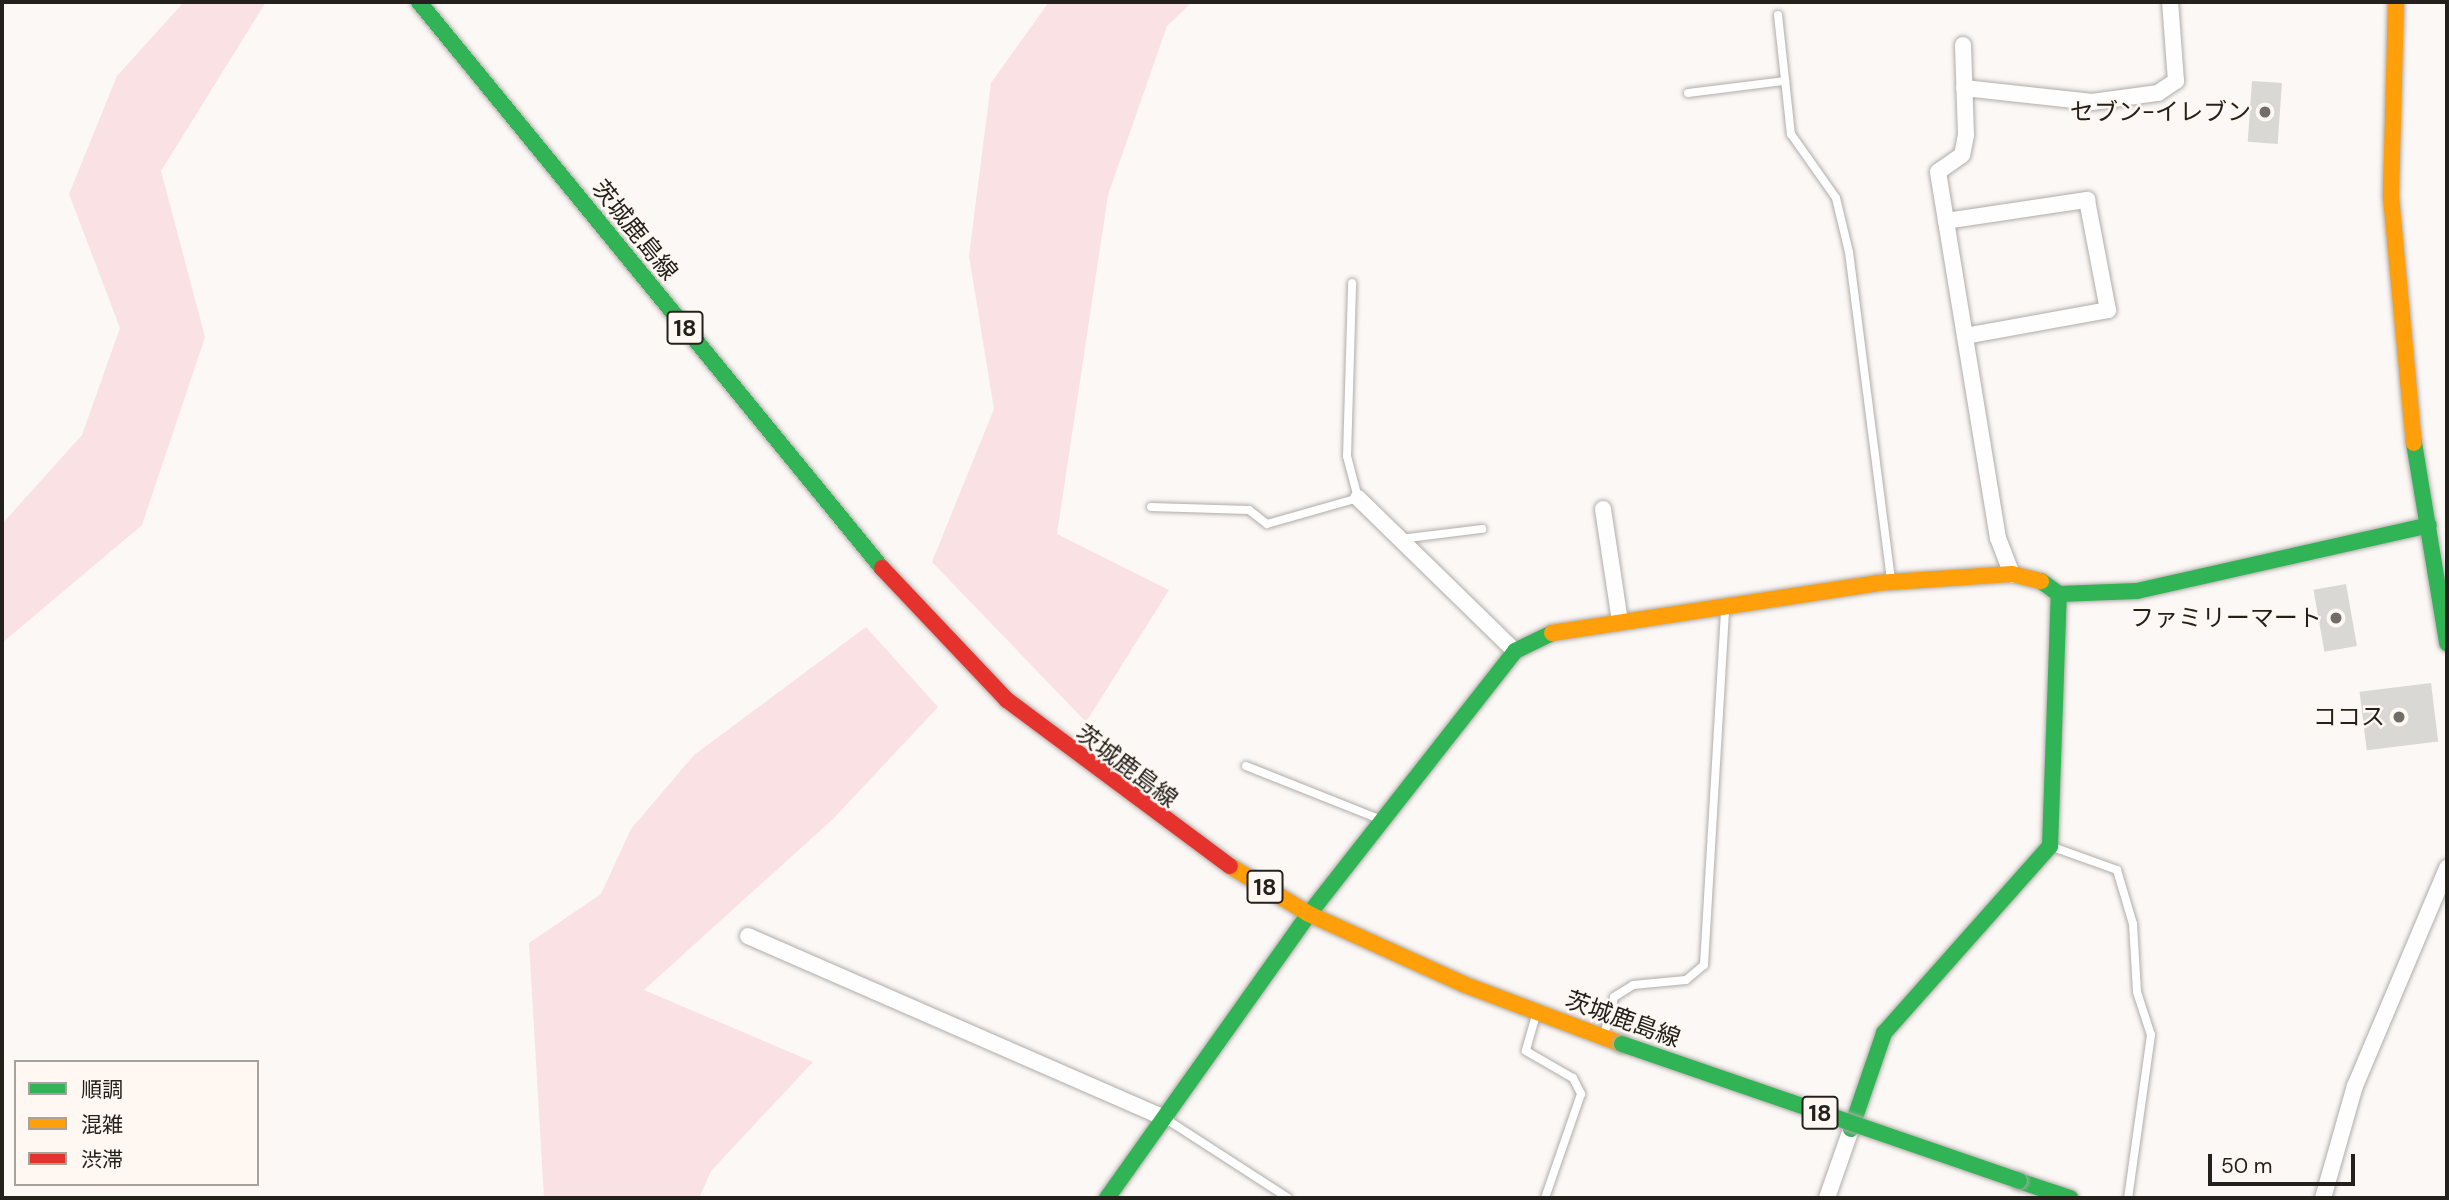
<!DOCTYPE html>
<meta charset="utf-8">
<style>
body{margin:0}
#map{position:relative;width:2449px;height:1200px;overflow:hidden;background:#fcf8f5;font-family:"DM Sans","Noto Sans JP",sans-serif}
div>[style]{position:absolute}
.green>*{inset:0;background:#fae1e3}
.building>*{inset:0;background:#dad8d4;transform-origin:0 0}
.roads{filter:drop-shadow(0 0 2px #b0aca9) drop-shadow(0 0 2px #b0aca9)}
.lane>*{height:8px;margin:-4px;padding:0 4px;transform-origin:4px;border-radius:4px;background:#fffefe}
.street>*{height:16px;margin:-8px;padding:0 8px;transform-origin:8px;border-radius:8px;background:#fffefe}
.fast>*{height:16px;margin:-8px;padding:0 8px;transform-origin:8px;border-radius:8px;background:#30b455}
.slow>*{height:16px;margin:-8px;padding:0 8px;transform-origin:8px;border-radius:8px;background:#ff9f0a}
.jam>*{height:16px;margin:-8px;padding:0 8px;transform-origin:8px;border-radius:8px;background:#e5322d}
.bridges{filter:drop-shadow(0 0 2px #b0aca9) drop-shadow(0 0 2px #b0aca9)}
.fast-bridge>*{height:16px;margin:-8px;padding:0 8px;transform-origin:8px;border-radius:8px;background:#30b455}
.dots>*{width:19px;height:19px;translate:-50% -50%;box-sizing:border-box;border:4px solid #fff8f2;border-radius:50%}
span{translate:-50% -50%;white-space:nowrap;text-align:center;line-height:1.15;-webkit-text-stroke:5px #fff8f2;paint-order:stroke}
.shield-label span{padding:2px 5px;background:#fff8f2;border:2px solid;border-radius:5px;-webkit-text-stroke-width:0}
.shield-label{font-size:23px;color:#24201c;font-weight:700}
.poi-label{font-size:24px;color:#24201c}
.right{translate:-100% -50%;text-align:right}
.street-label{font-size:24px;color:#24201c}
.frame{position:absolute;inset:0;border:4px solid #24201c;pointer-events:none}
.legend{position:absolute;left:14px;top:1060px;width:245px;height:126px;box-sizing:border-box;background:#fff8f2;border:2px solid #a7a29c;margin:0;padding:9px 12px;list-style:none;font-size:21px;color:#24201c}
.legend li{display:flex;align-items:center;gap:14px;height:35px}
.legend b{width:35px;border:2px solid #a7a29c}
.scale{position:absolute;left:2208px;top:1154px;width:147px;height:32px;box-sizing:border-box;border:4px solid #24201c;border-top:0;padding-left:9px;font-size:21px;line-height:24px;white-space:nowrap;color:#24201c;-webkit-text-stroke:5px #fff8f2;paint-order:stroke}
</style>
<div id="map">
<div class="green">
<div style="clip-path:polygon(184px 2px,266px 2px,161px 171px,205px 337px,142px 525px,2px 643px,2px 524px,82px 435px,120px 328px,69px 194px,117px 76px)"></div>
<div style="clip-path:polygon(1049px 2px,1192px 2px,1167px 26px,1108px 195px,1057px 534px,1169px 590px,1086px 722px,932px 562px,994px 409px,969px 256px,991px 83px)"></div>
<div style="clip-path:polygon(866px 627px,938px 707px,834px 818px,644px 990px,813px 1062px,711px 1171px,699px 1198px,544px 1198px,529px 943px,601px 894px,631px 829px,694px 755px)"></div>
</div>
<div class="building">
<div style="left:2252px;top:81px;width:30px;height:61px;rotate:4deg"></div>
<div style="left:2346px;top:584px;width:63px;height:33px;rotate:80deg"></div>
<div style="left:2431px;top:683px;width:59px;height:72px;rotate:83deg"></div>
</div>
<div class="roads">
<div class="lane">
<div style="left:1778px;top:15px;width:120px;rotate:83.8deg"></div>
<div style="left:1791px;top:134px;width:78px;rotate:54.9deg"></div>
<div style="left:1836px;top:198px;width:56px;rotate:76.5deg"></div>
<div style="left:1849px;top:252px;width:330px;rotate:82.7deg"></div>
<div style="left:1688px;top:93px;width:98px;rotate:-7.1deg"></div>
<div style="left:1151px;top:507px;width:98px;rotate:1.8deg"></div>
<div style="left:1249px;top:510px;width:23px;rotate:38deg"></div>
<div style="left:1267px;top:524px;width:95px;rotate:-15.9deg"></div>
<div style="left:1358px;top:498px;width:43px;rotate:-104.7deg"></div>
<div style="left:1347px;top:456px;width:173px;rotate:-88.3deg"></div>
<div style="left:1400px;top:539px;width:83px;rotate:-7deg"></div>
<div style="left:1246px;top:766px;width:143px;rotate:21.7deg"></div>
<div style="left:2053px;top:847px;width:68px;rotate:19.8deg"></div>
<div style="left:2117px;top:870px;width:56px;rotate:73.5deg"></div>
<div style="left:2133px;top:924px;width:68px;rotate:86.6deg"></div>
<div style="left:2137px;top:992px;width:45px;rotate:72deg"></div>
<div style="left:2151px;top:1035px;width:165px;rotate:98deg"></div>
<div style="left:1536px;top:1015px;width:37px;rotate:106deg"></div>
<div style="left:1526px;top:1051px;width:54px;rotate:29.9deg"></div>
<div style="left:1573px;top:1078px;width:18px;rotate:63deg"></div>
<div style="left:1581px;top:1094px;width:110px;rotate:109.1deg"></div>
<div style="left:1604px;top:1035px;width:39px;rotate:-75deg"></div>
<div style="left:1614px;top:997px;width:22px;rotate:-32deg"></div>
<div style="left:1633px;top:985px;width:53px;rotate:-5.4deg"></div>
<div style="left:1686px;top:980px;width:23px;rotate:-40deg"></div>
<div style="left:1704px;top:965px;width:356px;rotate:-86.6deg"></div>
<div style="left:1166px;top:1119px;width:145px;rotate:32.9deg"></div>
</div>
<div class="street">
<div style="left:1963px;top:45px;width:90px;rotate:88.1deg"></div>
<div style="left:1966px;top:135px;width:20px;rotate:101deg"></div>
<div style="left:1962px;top:155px;width:29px;rotate:145deg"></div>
<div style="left:1938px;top:172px;width:371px;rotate:80.7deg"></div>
<div style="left:1998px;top:538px;width:39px;rotate:69deg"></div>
<div style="left:1964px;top:88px;width:129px;rotate:6.2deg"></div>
<div style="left:2092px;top:102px;width:67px;rotate:-7.8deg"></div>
<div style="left:2158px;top:93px;width:22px;rotate:-34deg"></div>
<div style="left:2176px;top:81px;width:79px;rotate:-94.3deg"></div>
<div style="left:1946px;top:221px;width:143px;rotate:-8.5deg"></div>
<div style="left:2087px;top:200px;width:112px;rotate:79.2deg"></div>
<div style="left:2108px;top:310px;width:145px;rotate:169.7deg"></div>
<div style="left:1358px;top:498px;width:219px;rotate:44.3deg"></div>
<div style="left:1603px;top:509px;width:113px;rotate:81.4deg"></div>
<div style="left:748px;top:936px;width:456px;rotate:23.6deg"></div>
<div style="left:1827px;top:1198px;width:73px;rotate:-70.8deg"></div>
<div style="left:2323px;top:1198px;width:116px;rotate:-74.1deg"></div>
<div style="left:2355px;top:1086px;width:237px;rotate:-67.1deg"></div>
</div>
<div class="fast">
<div style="left:419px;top:2px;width:731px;rotate:50.72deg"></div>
<div style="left:2414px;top:443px;width:203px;rotate:80.6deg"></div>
<div style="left:2041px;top:581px;width:22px;rotate:36deg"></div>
<div style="left:2059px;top:594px;width:78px;rotate:-2.2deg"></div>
<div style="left:2137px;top:591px;width:299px;rotate:-12.7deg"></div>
<div style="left:1851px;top:1129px;width:102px;rotate:-71deg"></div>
<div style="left:1884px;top:1033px;width:250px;rotate:-48.4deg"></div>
<div style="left:2050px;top:846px;width:252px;rotate:-88deg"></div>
<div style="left:2019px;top:1181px;width:54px;rotate:18.4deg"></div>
<div style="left:1107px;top:1198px;width:349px;rotate:-54.6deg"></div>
<div style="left:1309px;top:914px;width:334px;rotate:-51.9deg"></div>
<div style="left:1515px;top:651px;width:41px;rotate:-25.9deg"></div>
</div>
<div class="slow">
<div style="left:2396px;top:2px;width:195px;rotate:91.5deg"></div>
<div style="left:2391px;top:197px;width:247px;rotate:84.7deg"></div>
<div style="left:1552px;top:633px;width:329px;rotate:-8.7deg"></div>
<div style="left:1877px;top:583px;width:135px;rotate:-3.8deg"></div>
<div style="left:2012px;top:574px;width:30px;rotate:14deg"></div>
<div style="left:1230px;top:866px;width:92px;rotate:31.3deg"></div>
<div style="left:1309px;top:914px;width:169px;rotate:24.4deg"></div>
<div style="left:1463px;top:984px;width:170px;rotate:20.7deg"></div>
</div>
<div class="jam">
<div style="left:882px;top:568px;width:182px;rotate:46.6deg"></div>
<div style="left:1007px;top:700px;width:278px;rotate:36.7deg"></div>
</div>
</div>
<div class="bridges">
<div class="fast-bridge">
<div style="left:1622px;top:1044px;width:420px;rotate:19deg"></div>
</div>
</div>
<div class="dots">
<div style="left:2265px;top:112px;background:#706c68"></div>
<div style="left:2336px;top:618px;background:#706c68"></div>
<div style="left:2399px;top:717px;background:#706c68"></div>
</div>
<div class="shield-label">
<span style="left:685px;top:328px">18</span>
<span style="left:1265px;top:887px">18</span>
<span style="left:1820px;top:1113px">18</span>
</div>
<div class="poi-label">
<span class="right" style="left:2251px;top:112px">セブン-イレブン</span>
<span class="right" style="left:2322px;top:618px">ファミリーマート</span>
<span class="right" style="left:2385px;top:717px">ココス</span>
</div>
<div class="street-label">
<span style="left:635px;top:230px;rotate:51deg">茨城鹿島線</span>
<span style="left:1127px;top:766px;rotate:37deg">茨城鹿島線</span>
<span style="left:1623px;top:1019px;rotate:20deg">茨城鹿島線</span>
</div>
<div class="frame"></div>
<ul class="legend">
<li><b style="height:9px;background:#30b455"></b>順調</li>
<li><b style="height:9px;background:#ff9f0a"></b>混雑</li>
<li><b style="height:9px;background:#e5322d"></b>渋滞</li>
</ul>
<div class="scale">50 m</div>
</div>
